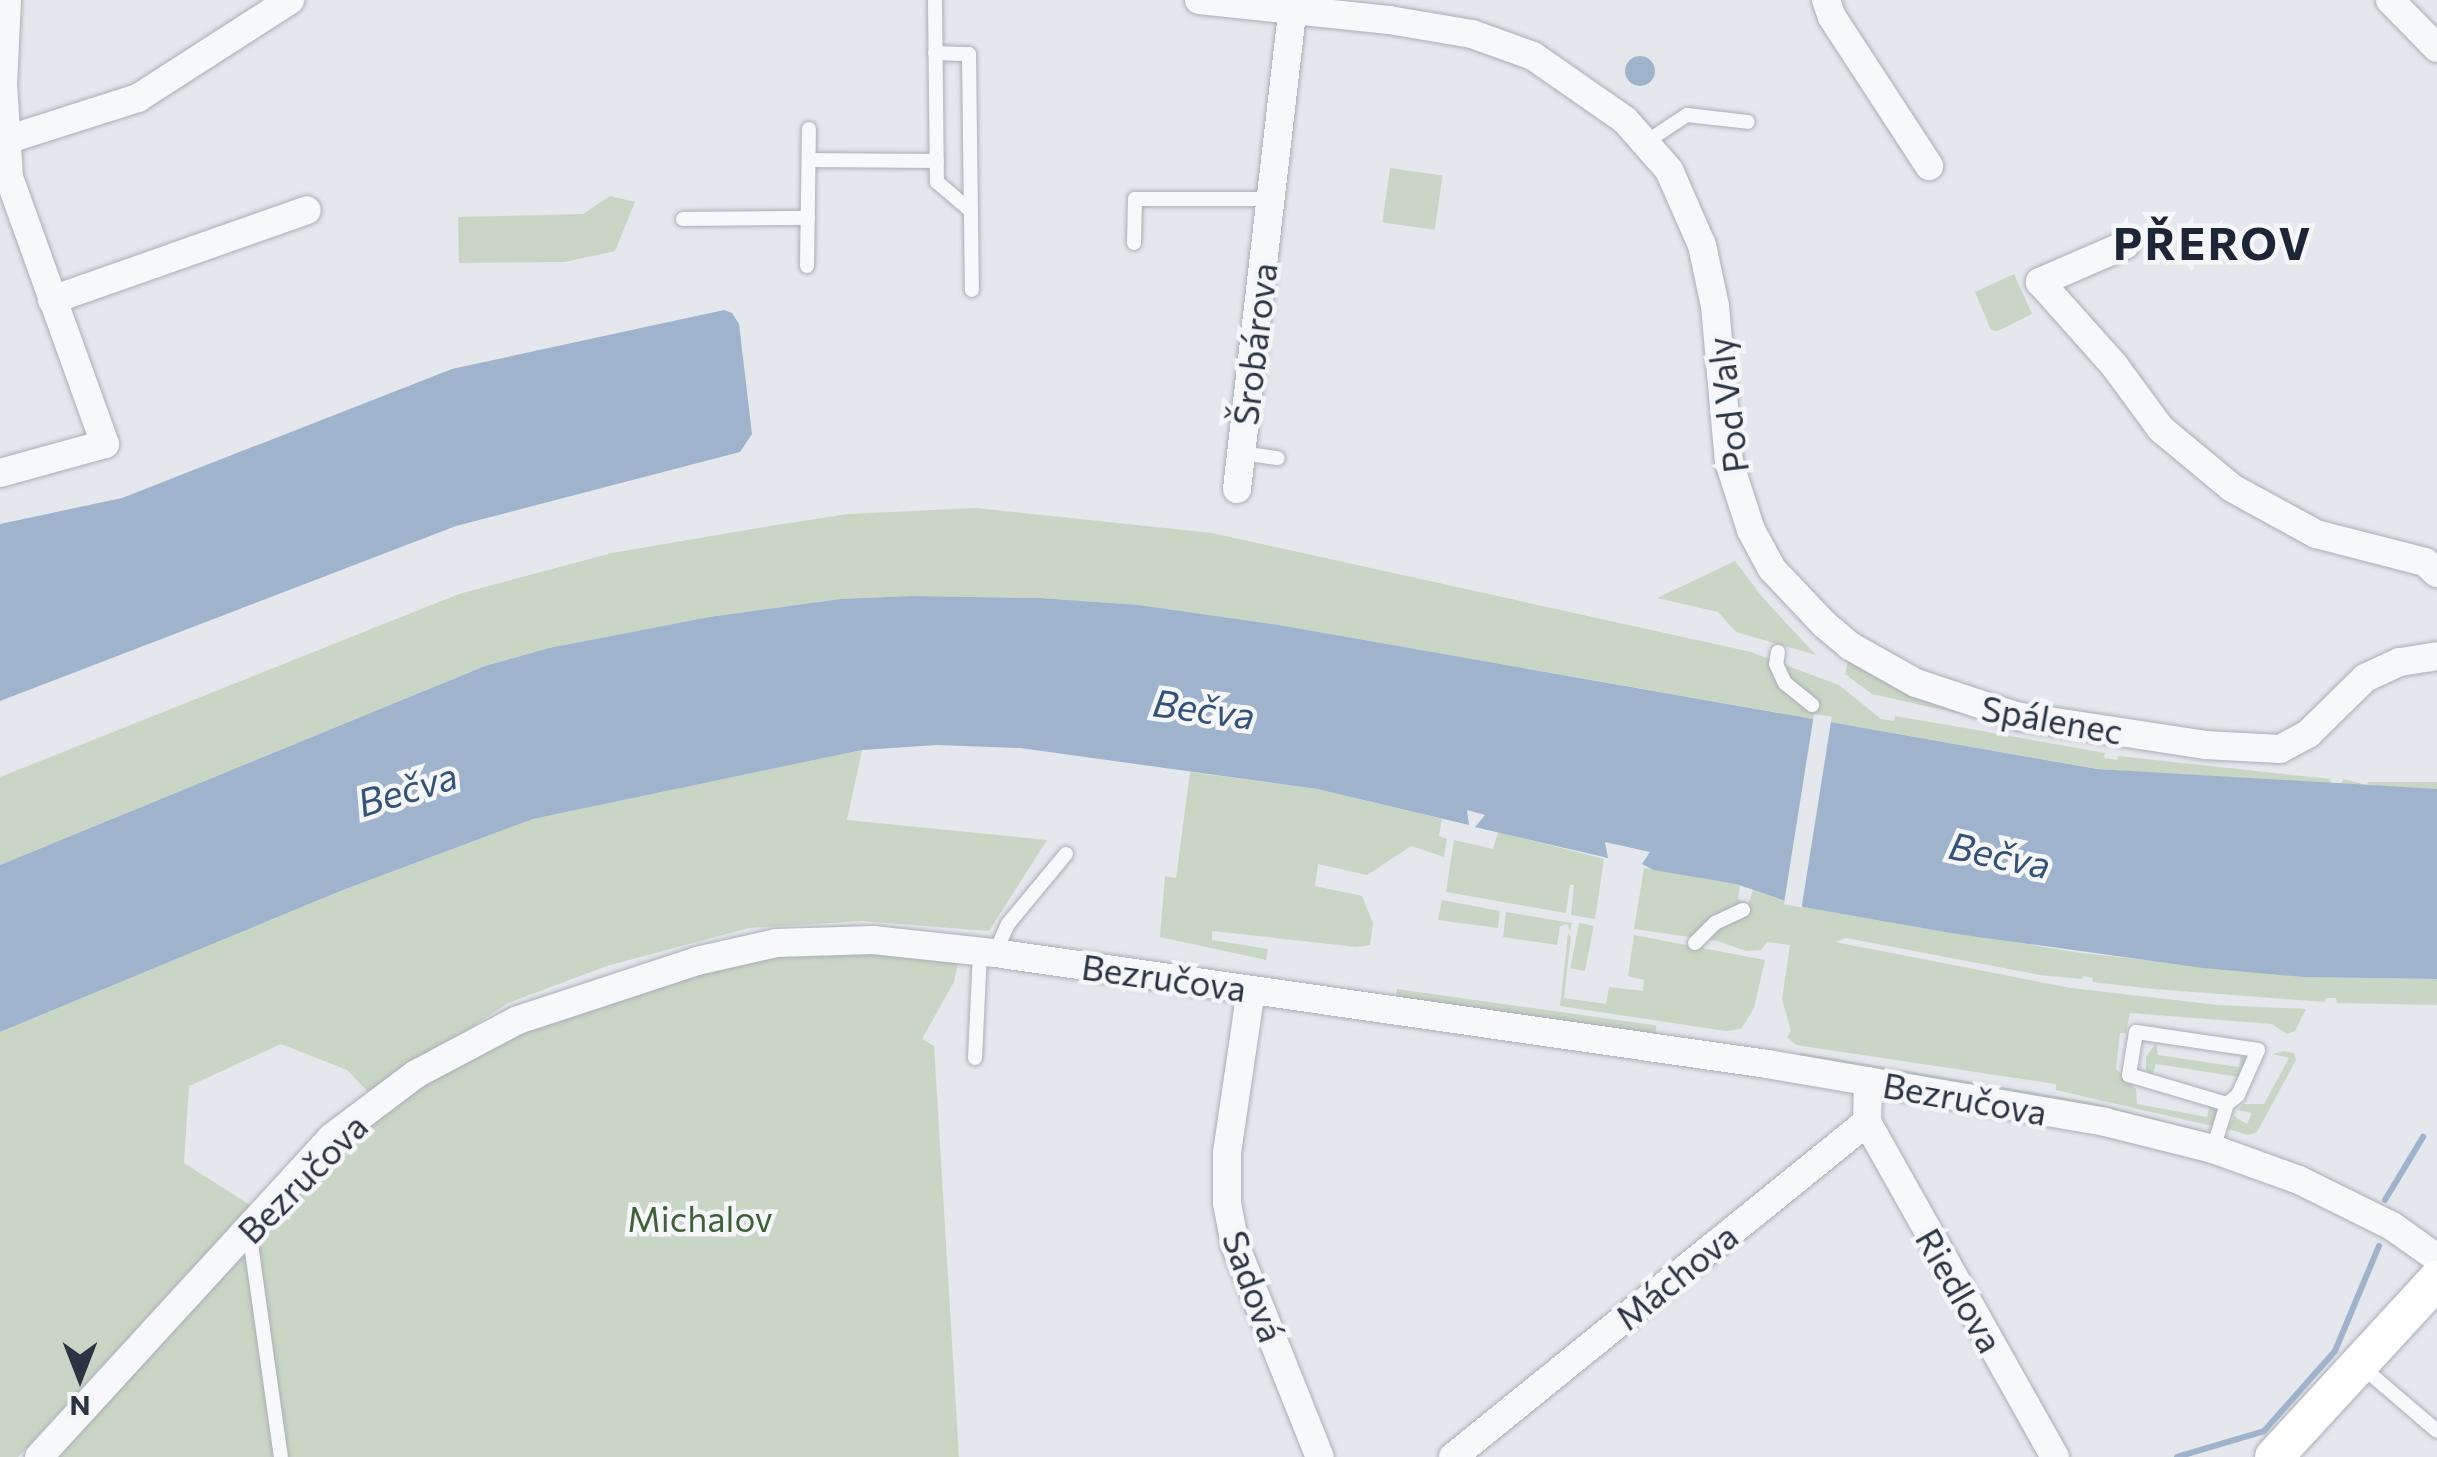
<!DOCTYPE html>
<meta charset="utf-8">
<style>
body{margin:0}
#map{position:relative;width:2437px;height:1457px;overflow:hidden;background:#e4e7ec;font-family:Commissioner,sans-serif}
div>[style]{position:absolute}
.green>*{inset:0;background:#c9d6c5;transform-origin:0 0}
.water>*{inset:0;background:#9fb4cc}
.round{border-radius:50%}
.pier>*{inset:0;background:#e4e7ec;transform-origin:0 0}
.stream>*{height:6px;margin:-3px;padding:0 3px;transform-origin:3px;border-radius:3px;background:#9fb4cc}
.roads{filter:drop-shadow(0 0 2px #a9aeb7) drop-shadow(0 0 2px #a9aeb7)}
.lane>*{height:14px;margin:-7px;padding:0 7px;transform-origin:7px;border-radius:7px;background:#f7f8fa}
.street>*{height:28px;margin:-14px;padding:0 14px;transform-origin:14px;border-radius:14px;background:#f7f8fa}
.secondary>*{height:38px;margin:-19px;padding:0 19px;transform-origin:19px;border-radius:19px;background:#fff}
span{translate:-50% -50%;white-space:nowrap;text-align:center;line-height:1.15;-webkit-text-stroke:9px #f4f6f9;paint-order:stroke}
.street-label{font-size:35px;color:#2b3445}
.park-label{font-size:35px;color:#3f6138}
.water-label{font-size:38px;color:#34527a;font-style:italic}
.district-label{font-size:45px;color:#1d2536;font-weight:700;letter-spacing:2.5px}
.north{position:absolute;left:30px;top:1327px;width:100px;height:100px;-webkit-text-stroke:8px #f4f6f9;paint-order:stroke;rotate:180deg;font-size:28px;font-weight:700;line-height:40px;text-align:center;color:#2b3445}
.north::after{content:'';display:block;margin:auto;width:35px;height:45px;background:#2b3445;clip-path:polygon(50% 0,100% 100%,50% 72%,0 100%)}
</style>
<div id="map">
<div class="green">
<div style="left:1390px;top:168px;width:53px;height:55px;rotate:8deg"></div>
<div style="clip-path:polygon(610px 196px,635px 202px,615px 251px,565px 262px,459px 263px,458px 217px,583px 214px)"></div>
<div style="clip-path:polygon(2014px 274px,2032px 314px,1998px 331px,1991px 330px,1975px 292px)"></div>
<div style="clip-path:polygon(976px 508px,1212px 533px,1751px 652px,1839px 685px,1881px 719px,1894px 721px,1895px 716px,1982px 731px,2105px 753px,2104px 758px,2117px 760px,2118px 756px,2330px 779px,2331px 783px,2342px 783px,2343px 779px,2367px 785px,2368px 782px,2437px 782px,2437px 789px,2375px 789px,2098px 769px,1279px 625px,1139px 605px,1040px 598px,911px 596px,840px 599px,709px 617px,549px 648px,485px 666px,0 865px,0 777px,459px 594px,612px 553px,770px 526px,848px 514px)"></div>
<div style="clip-path:polygon(1735px 561px,1763px 598px,1816px 655px,1736px 632px,1718px 612px,1657px 598px)"></div>
<div style="clip-path:polygon(1849px 657px,1935px 704px,1970px 716px,1872px 694px,1845px 674px)"></div>
<div style="clip-path:polygon(862px 750px,847px 820px,1047px 840px,989px 931px,862px 921px,749px 928px,607px 966px,508px 1003px,370px 1094px,347px 1070px,281px 1044px,189px 1086px,184px 1163px,250px 1205px,18px 1457px,0 1457px,0 1032px,343px 890px,533px 819px)"></div>
<div style="clip-path:polygon(1190px 772px,1317px 789px,1442px 819px,1439px 836px,1447px 839px,1444px 857px,1411px 846px,1367px 875px,1318px 864px,1315px 886px,1362px 896px,1373px 923px,1370px 945px,1357px 947px,1212px 931px,1212px 940px,1268px 949px,1266px 960px,1160px 937px,1165px 876px,1176px 878px)"></div>
<div style="clip-path:polygon(1498px 832px,1604px 859px,1595px 919px,1571px 915px,1574px 885px,1570px 885px,1566px 913px,1446px 892px,1454px 840px,1493px 849px)"></div>
<div style="clip-path:polygon(1644px 868px,1736px 884px,1740px 886px,1738px 899px,1748px 904px,1753px 890px,1803px 907px,2081px 953px,2303px 977px,2437px 979px,2437px 1005px,2337px 1003px,2336px 998px,2326px 998px,2325px 1002px,2154px 989px,2092px 982px,2093px 978px,2083px 976px,2082px 979px,2040px 975px,1846px 938px,1835px 942px,2071px 988px,2218px 1005px,2306px 1009px,2295px 1031px,2287px 1034px,2272px 1024px,2130px 1013px,2126px 1033px,2120px 1033px,2116px 1069px,2136px 1089px,2137px 1104px,2207px 1117px,2211px 1102px,2217px 1113px,2212px 1126px,2056px 1090px,2056px 1084px,1796px 1045px,1787px 1037px,1791px 1031px,1782px 999px,1790px 945px,1767px 942px,1761px 950px,1746px 951px,1718px 941px,1634px 929px)"></div>
<div style="clip-path:polygon(1442px 900px,1500px 911px,1498px 928px,1438px 920px)"></div>
<div style="clip-path:polygon(1506px 912px,1572px 923px,1570px 931px,1567px 924px,1560px 926px,1557px 945px,1503px 937px)"></div>
<div style="left:1579px;top:923px;width:15px;height:46px;rotate:11deg"></div>
<div style="clip-path:polygon(1568px 933px,1571px 937px,1564px 998px,1606px 1004px,1609px 987px,1643px 991px,1644px 980px,1628px 976px,1634px 935px,1765px 960px,1754px 1008px,1741px 1029px,1726px 1031px,1560px 1006px)"></div>
<div style="clip-path:polygon(840px 948px,953px 956px,958px 963px,954px 982px,922px 1039px,934px 1046px,959px 1457px,52px 1457px,321px 1162px,397px 1097px,487px 1042px,699px 966px)"></div>
<div style="left:1397px;top:989px;width:262px;height:10px;rotate:8deg"></div>
<div style="clip-path:polygon(2156px 1043px,2158px 1055px,2239px 1067px,2241px 1055px,2248px 1061px,2239px 1077px,2156px 1064px,2152px 1076px,2146px 1070px,2146px 1057px)"></div>
<div style="clip-path:polygon(2284px 1051px,2294px 1053px,2296px 1060px,2257px 1132px,2248px 1135px,2228px 1129px,2234px 1116px,2247px 1124px,2252px 1113px,2238px 1110px,2243px 1104px,2264px 1104px,2289px 1058px,2272px 1054px)"></div>
<div style="clip-path:polygon(1801px 1053px,2090px 1102px,2208px 1132px,2202px 1136px,1800px 1058px)"></div>
</div>
<div class="water">
<div class="round" style="left:1625px;top:56px;width:30px;height:30px"></div>
<div style="clip-path:polygon(724px 310px,732px 313px,739px 324px,752px 434px,740px 452px,456px 526px,0 701px,0 524px,122px 498px,452px 369px)"></div>
<div style="clip-path:polygon(911px 596px,1040px 598px,1139px 605px,1279px 625px,2097px 769px,2437px 789px,2437px 979px,2303px 977px,2203px 968px,1957px 934px,1803px 907px,1736px 884px,1653px 870px,1642px 864px,1650px 852px,1605px 842px,1608px 858px,1475px 827px,1485px 815px,1467px 810px,1469px 825px,1317px 789px,1020px 748px,937px 745px,862px 750px,533px 819px,343px 890px,0 1032px,0 865px,485px 666px,549px 648px,709px 617px,840px 599px)"></div>
</div>
<div class="pier">
<div style="left:1814px;top:714px;width:18px;height:193px;rotate:9deg"></div>
</div>
<div class="stream">
<div style="left:2385px;top:1200px;width:74px;rotate:-58.9deg"></div>
<div style="left:2177px;top:1457px;width:91px;rotate:-16.6deg"></div>
<div style="left:2264px;top:1431px;width:107px;rotate:-48.4deg"></div>
<div style="left:2335px;top:1351px;width:114px;rotate:-67.3deg"></div>
</div>
<div class="roads">
<div class="lane">
<div style="left:935px;top:0;width:182px;rotate:89.4deg"></div>
<div style="left:937px;top:182px;width:45px;rotate:40.5deg"></div>
<div style="left:935px;top:53px;width:34px;rotate:2deg"></div>
<div style="left:969px;top:54px;width:236px;rotate:89.3deg"></div>
<div style="left:1646px;top:142px;width:49px;rotate:-33.4deg"></div>
<div style="left:1687px;top:115px;width:61px;rotate:6.5deg"></div>
<div style="left:809px;top:160px;width:128px;rotate:0.4deg"></div>
<div style="left:683px;top:219px;width:125px;rotate:-0.5deg"></div>
<div style="left:1134px;top:243px;width:44px;rotate:-88.7deg"></div>
<div style="left:1135px;top:199px;width:135px"></div>
<div style="left:807px;top:266px;width:137px;rotate:-89.2deg"></div>
<div style="left:1241px;top:453px;width:37px;rotate:8deg"></div>
<div style="left:1778px;top:652px;width:12px;rotate:99deg"></div>
<div style="left:1776px;top:664px;width:21px;rotate:65deg"></div>
<div style="left:1785px;top:683px;width:35px;rotate:39deg"></div>
<div style="left:1695px;top:943px;width:28px;rotate:-45deg"></div>
<div style="left:1715px;top:923px;width:31px;rotate:-25deg"></div>
<div style="left:995px;top:953px;width:32px;rotate:-66deg"></div>
<div style="left:1008px;top:924px;width:91px;rotate:-50.4deg"></div>
<div style="left:975px;top:1058px;width:107px;rotate:-87.3deg"></div>
<div style="left:2213px;top:1149px;width:47px;rotate:-72.7deg"></div>
<div style="left:2227px;top:1104px;width:14px;rotate:-39deg"></div>
<div style="left:2238px;top:1095px;width:49px;rotate:-66deg"></div>
<div style="left:2258px;top:1050px;width:123px;rotate:-171.6deg"></div>
<div style="left:2136px;top:1032px;width:44px;rotate:99.2deg"></div>
<div style="left:2129px;top:1075px;width:102px;rotate:16.5deg"></div>
<div style="left:249px;top:1230px;width:229px;rotate:82deg"></div>
<div style="left:2360px;top:1365px;width:101px;rotate:40.6deg"></div>
</div>
<div class="street">
<div style="left:1199px;top:0;width:191px;rotate:6deg"></div>
<div style="left:1389px;top:20px;width:84px;rotate:9.6deg"></div>
<div style="left:1472px;top:34px;width:65px;rotate:19.8deg"></div>
<div style="left:1533px;top:56px;width:112px;rotate:34.8deg"></div>
<div style="left:1625px;top:120px;width:67px;rotate:48.7deg"></div>
<div style="left:1669px;top:170px;width:82px;rotate:66.3deg"></div>
<div style="left:1702px;top:245px;width:62px;rotate:78deg"></div>
<div style="left:1715px;top:306px;width:157px;rotate:84.9deg"></div>
<div style="left:1729px;top:462px;width:71px;rotate:72.1deg"></div>
<div style="left:1751px;top:530px;width:44px;rotate:61.7deg"></div>
<div style="left:1772px;top:569px;width:76px;rotate:46.6deg"></div>
<div style="left:1824px;top:624px;width:34px;rotate:40deg"></div>
<div style="left:1850px;top:646px;width:76px;rotate:29.3deg"></div>
<div style="left:1916px;top:683px;width:105px;rotate:18.3deg"></div>
<div style="left:2016px;top:716px;width:191px;rotate:8.7deg"></div>
<div style="left:2205px;top:745px;width:75px;rotate:3.1deg"></div>
<div style="left:2280px;top:749px;width:32px;rotate:-28deg"></div>
<div style="left:2308px;top:734px;width:80px;rotate:-44.5deg"></div>
<div style="left:2365px;top:678px;width:38px;rotate:-25deg"></div>
<div style="left:2400px;top:662px;width:37px;rotate:-9deg"></div>
<div style="left:1826px;top:0;width:18px;rotate:71deg"></div>
<div style="left:1832px;top:17px;width:178px;rotate:56.9deg"></div>
<div style="left:2390px;top:0;width:67px;rotate:45.6deg"></div>
<div style="left:0;top:142px;width:145px;rotate:-17.7deg"></div>
<div style="left:138px;top:98px;width:181px;rotate:-32.8deg"></div>
<div style="left:2125px;top:245px;width:93px;rotate:156.5deg"></div>
<div style="left:2040px;top:282px;width:111px;rotate:48.3deg"></div>
<div style="left:2114px;top:365px;width:79px;rotate:53.7deg"></div>
<div style="left:2161px;top:429px;width:92px;rotate:39.7deg"></div>
<div style="left:2232px;top:488px;width:96px;rotate:28.7deg"></div>
<div style="left:2316px;top:534px;width:113px;rotate:14.4deg"></div>
<div style="left:2425px;top:562px;width:16px;rotate:43deg"></div>
<div style="left:52px;top:300px;width:270px;rotate:-19.4deg"></div>
<div style="left:0;top:473px;width:109px;rotate:-15.4deg"></div>
<div style="left:105px;top:444px;width:284px;rotate:-109.8deg"></div>
<div style="left:9px;top:177px;width:92px;rotate:-93.7deg"></div>
<div style="left:3px;top:85px;width:85px;rotate:-87.3deg"></div>
<div style="left:1237px;top:489px;width:492px;rotate:-83.4deg"></div>
<div style="left:1251px;top:990px;width:165px;rotate:98.4deg"></div>
<div style="left:1227px;top:1153px;width:50px;rotate:90deg"></div>
<div style="left:1227px;top:1203px;width:43px;rotate:79.2deg"></div>
<div style="left:1235px;top:1245px;width:228px;rotate:68.2deg"></div>
<div style="left:1867px;top:1122px;width:384px;rotate:60.7deg"></div>
<div style="left:39px;top:1457px;width:432px;rotate:-47.5deg"></div>
<div style="left:331px;top:1138px;width:106px;rotate:-37deg"></div>
<div style="left:416px;top:1074px;width:115px;rotate:-27.9deg"></div>
<div style="left:518px;top:1020px;width:188px;rotate:-18.2deg"></div>
<div style="left:697px;top:961px;width:81px;rotate:-12.8deg"></div>
<div style="left:776px;top:943px;width:97px;rotate:-1.8deg"></div>
<div style="left:873px;top:940px;width:123px;rotate:6.1deg"></div>
<div style="left:995px;top:953px;width:780px;rotate:8.18deg"></div>
<div style="left:1767px;top:1064px;width:343px;rotate:9.7deg"></div>
<div style="left:2105px;top:1122px;width:111px;rotate:14deg"></div>
<div style="left:2213px;top:1149px;width:91px;rotate:19.8deg"></div>
<div style="left:2299px;top:1180px;width:104px;rotate:26.3deg"></div>
<div style="left:2392px;top:1226px;width:55px;rotate:35.4deg"></div>
<div style="left:1453px;top:1457px;width:533px;rotate:-38.98deg"></div>
<div style="left:1867px;top:1122px;width:41px;rotate:-88.6deg"></div>
</div>
<div class="secondary">
<div style="left:2274px;top:1457px;width:241px;rotate:-47.4deg"></div>
</div>
</div>
<div class="street-label">
<span style="left:1254px;top:344px;rotate:-83deg">Šrobárova</span>
<span style="left:1727px;top:405px;rotate:-97deg">Pod Valy</span>
<span style="left:2052px;top:719px;rotate:10deg">Spálenec</span>
<span style="left:1164px;top:977px;rotate:8deg">Bezručova</span>
<span style="left:1965px;top:1098px;rotate:10deg">Bezručova</span>
<span style="left:302px;top:1178px;rotate:-45deg">Bezručova</span>
<span style="left:1676px;top:1276px;rotate:-39deg">Máchova</span>
<span style="left:1254px;top:1286px;rotate:70deg">Sadová</span>
<span style="left:1960px;top:1290px;rotate:60deg">Riedlova</span>
</div>
<div class="park-label">
<span style="left:700px;top:1218px">Michalov</span>
</div>
<div class="water-label">
<span style="left:1204px;top:708px;rotate:8deg">Bečva</span>
<span style="left:407px;top:788px;rotate:-17deg">Bečva</span>
<span style="left:2000px;top:854px;rotate:12deg">Bečva</span>
</div>
<div class="district-label">
<span style="left:2213px;top:242px">PŘEROV</span>
</div>
<div class="north">N</div>
</div>
